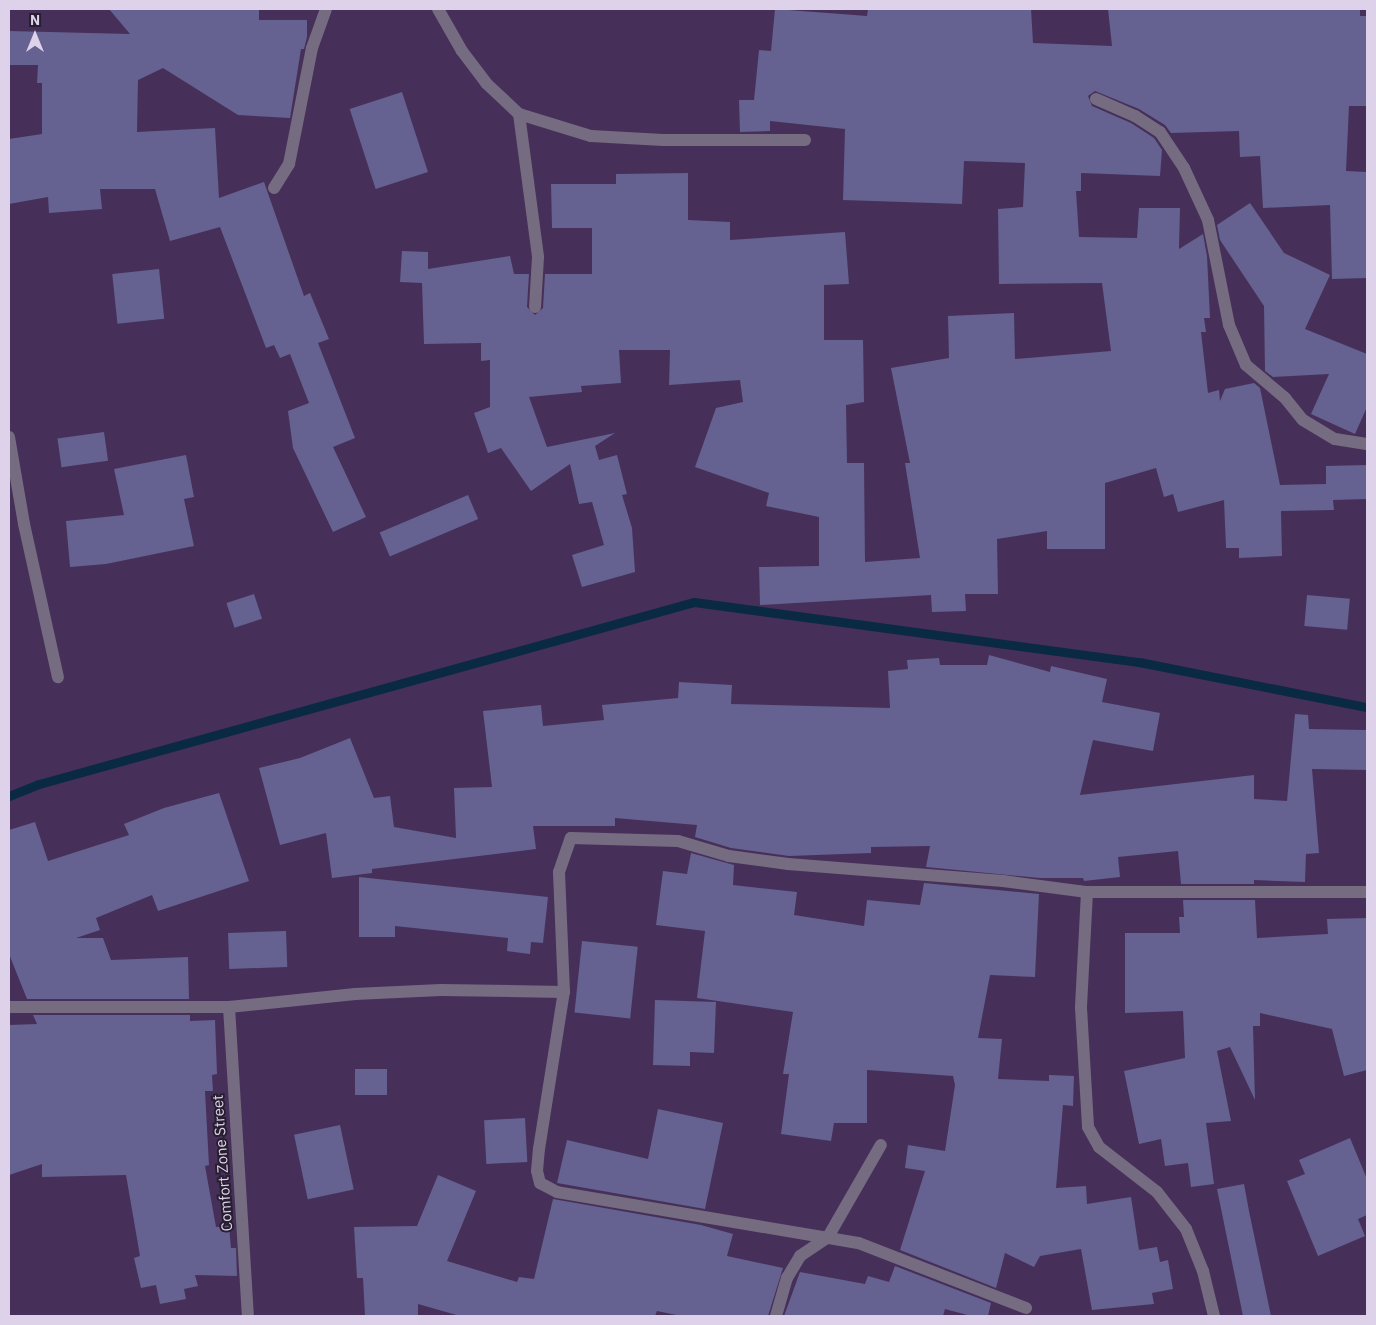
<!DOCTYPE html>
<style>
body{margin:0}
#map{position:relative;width:1376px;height:1325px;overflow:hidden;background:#463059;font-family:"IBM Plex Sans",sans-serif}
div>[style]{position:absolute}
.stream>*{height:9px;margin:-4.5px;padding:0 4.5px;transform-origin:4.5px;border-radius:4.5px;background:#0a2a44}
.building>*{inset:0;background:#656190;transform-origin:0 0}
.minor>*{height:12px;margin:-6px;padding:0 6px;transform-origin:6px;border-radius:6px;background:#766c81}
span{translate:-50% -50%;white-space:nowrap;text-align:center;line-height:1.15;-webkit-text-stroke:4px #271e30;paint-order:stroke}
.street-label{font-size:15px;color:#ded2eb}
.frame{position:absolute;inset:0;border:10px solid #ded2eb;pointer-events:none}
.north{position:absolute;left:10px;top:10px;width:50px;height:50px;-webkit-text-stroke:4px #271e30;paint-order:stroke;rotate:0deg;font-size:14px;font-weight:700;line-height:20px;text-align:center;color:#ded2eb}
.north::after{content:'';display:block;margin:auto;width:18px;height:22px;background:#ded2eb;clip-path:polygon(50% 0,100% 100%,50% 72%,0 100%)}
</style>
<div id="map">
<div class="stream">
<div style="left:9px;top:796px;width:32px;rotate:-22deg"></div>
<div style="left:39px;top:784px;width:680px;rotate:-15.53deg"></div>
<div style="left:694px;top:602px;width:449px;rotate:7.7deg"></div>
<div style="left:1139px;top:662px;width:232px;rotate:11.2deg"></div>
</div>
<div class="building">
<div style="clip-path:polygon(109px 9px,259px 9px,259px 20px,307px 20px,307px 37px,304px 49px,301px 49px,290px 118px,238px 115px,163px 68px,138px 80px,137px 132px,215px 128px,219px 198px,264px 182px,304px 296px,310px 293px,329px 339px,318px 343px,355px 438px,333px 447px,366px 517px,333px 532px,293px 448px,288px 411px,309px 403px,290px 354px,280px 358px,274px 345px,266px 348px,220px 227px,170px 241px,155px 189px,100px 189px,102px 209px,49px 213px,48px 197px,9px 204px,9px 139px,42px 134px,42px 83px,37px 83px,38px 65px,9px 65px,9px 31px,130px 34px)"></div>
<div style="clip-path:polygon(775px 9px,867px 16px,868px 9px,1031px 9px,1033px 43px,1112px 46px,1108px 9px,1360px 9px,1360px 16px,1367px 16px,1367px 106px,1349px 106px,1346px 171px,1367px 172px,1367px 278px,1332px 279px,1330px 205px,1263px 208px,1260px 156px,1240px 157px,1239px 131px,1171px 133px,1165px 125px,1139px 109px,1095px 91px,1088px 96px,1092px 106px,1131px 123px,1154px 138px,1162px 150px,1160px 176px,1081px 173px,1081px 191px,1076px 191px,1079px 237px,1137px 238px,1139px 208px,1180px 208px,1179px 249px,1203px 234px,1207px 256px,1210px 318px,1204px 318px,1206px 332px,1201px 332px,1208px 393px,1219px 390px,1220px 401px,1225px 389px,1254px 383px,1260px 388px,1280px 485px,1326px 484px,1326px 466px,1367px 465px,1367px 499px,1333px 500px,1334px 510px,1281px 511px,1282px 556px,1239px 558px,1239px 548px,1226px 548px,1224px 500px,1178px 512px,1173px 494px,1164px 497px,1156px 468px,1105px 483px,1105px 549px,1047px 549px,1047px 531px,997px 539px,998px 594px,965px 594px,966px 611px,932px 612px,931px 595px,760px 605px,759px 567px,819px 566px,819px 517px,766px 506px,769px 493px,695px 467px,716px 408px,743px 402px,740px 380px,669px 385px,670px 350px,619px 350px,621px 383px,581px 386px,582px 392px,529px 397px,547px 447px,615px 433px,595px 446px,599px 460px,617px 455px,627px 494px,622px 495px,632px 528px,635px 572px,582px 587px,572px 555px,604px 545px,592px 502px,579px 504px,570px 464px,531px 491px,501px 448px,488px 453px,474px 413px,490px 407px,490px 360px,481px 361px,481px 343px,424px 344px,422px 283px,400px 282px,402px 251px,428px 252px,428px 269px,510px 256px,514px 274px,529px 274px,527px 307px,535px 315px,543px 308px,545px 274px,592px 274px,592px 228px,552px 228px,551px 184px,616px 184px,616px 174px,688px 173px,688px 220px,730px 222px,730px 240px,845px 232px,849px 284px,824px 285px,824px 340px,863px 340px,864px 402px,846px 405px,847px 463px,864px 463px,865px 562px,920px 558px,905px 463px,910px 463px,891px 368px,949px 358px,948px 316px,1014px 313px,1015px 359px,1111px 351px,1102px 283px,999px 284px,998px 209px,1023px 207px,1025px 163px,964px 161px,962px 204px,843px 200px,845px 129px,770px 121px,770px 131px,740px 132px,739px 100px,754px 100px,759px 50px,771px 51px)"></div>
<div style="left:402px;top:92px;width:84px;height:55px;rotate:72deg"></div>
<div style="clip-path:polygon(1250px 203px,1284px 253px,1330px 275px,1305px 329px,1367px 354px,1367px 407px,1355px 434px,1311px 414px,1329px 374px,1273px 377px,1265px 371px,1264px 306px,1220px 240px,1217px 225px)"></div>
<div style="left:159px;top:269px;width:50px;height:47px;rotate:84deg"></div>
<div style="left:104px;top:432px;width:29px;height:47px;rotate:82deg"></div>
<div style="clip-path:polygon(186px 455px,194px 497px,184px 499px,194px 546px,106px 564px,70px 567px,66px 521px,124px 515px,114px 469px)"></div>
<div style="left:468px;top:495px;width:26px;height:96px;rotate:67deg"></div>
<div style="left:254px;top:594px;width:26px;height:29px;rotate:72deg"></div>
<div style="left:1307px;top:595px;width:43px;height:31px;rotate:5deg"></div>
<div style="clip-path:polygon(989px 655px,1050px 672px,1051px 666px,1107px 679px,1102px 702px,1160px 713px,1153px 751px,1093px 740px,1080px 795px,1254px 775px,1254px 799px,1287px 801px,1295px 714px,1308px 715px,1309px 729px,1367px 730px,1367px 770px,1312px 769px,1319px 853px,1306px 854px,1305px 882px,1254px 880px,1254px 884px,1181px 884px,1178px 851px,1118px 857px,1120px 877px,1084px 881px,1083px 878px,1040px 878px,926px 867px,930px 846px,871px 847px,871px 853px,789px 856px,731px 848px,695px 837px,697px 825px,615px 818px,615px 826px,533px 826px,536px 849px,372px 869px,372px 873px,332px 878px,326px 833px,280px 845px,259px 768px,300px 758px,350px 738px,374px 798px,390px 796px,394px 827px,456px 838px,454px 788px,492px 787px,483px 711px,541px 705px,543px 726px,604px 720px,602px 705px,678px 698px,679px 682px,732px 685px,731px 704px,890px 708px,888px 671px,908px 669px,907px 660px,939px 658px,940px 665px,987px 665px)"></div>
<div style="clip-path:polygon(219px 793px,249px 881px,158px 911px,152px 895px,96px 918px,100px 930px,76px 938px,103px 938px,111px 960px,188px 957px,189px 999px,27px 999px,9px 954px,9px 830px,35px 822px,48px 861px,129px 835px,124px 824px,164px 808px)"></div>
<div style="clip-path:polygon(691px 853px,734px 865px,733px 885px,797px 892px,794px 915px,864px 926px,867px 900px,920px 905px,924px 883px,1039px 894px,1035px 977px,990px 975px,978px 1038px,1002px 1039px,998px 1079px,1049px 1081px,1049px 1075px,1074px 1076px,1073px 1106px,1063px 1105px,1056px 1188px,1086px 1186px,1087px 1204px,1131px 1197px,1139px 1250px,1157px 1247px,1160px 1262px,1168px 1260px,1173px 1289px,1152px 1293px,1154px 1304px,1092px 1310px,1081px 1249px,1040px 1256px,1034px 1267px,1005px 1253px,996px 1288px,900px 1250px,925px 1171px,905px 1168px,908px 1145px,945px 1151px,955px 1085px,953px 1076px,867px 1070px,867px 1123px,834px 1123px,831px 1141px,781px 1134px,789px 1074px,783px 1074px,793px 1012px,697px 998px,705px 931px,656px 925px,663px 871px,687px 874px)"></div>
<div style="clip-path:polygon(359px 877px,548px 897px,543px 943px,531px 942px,530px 954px,507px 951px,508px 938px,395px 926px,395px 937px,359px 937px)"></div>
<div style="clip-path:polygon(1183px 900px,1255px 900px,1257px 938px,1328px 934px,1327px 919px,1367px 918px,1367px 1070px,1344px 1076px,1332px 1029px,1260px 1013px,1260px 1026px,1253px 1026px,1255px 1100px,1230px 1047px,1217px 1051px,1231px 1121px,1206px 1123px,1214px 1184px,1191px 1187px,1188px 1163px,1165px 1166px,1161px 1139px,1139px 1144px,1124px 1071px,1185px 1058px,1183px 1011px,1125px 1013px,1125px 933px,1180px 933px,1179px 917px,1184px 917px)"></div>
<div style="left:286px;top:931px;width:36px;height:58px;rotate:88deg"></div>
<div style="left:582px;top:941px;width:56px;height:72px;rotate:6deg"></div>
<div style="clip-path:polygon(655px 1000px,716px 1002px,714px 1053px,690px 1052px,690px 1066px,653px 1065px)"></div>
<div style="clip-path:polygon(33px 1015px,190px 1015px,190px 1021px,215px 1020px,217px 1074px,212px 1075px,213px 1091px,205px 1091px,209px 1165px,205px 1166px,216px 1227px,229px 1226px,231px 1248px,236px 1248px,237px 1276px,195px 1275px,198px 1286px,184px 1289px,186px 1299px,160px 1304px,156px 1285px,141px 1288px,134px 1258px,140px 1256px,126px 1175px,42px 1177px,42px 1164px,9px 1175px,9px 1025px,37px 1024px)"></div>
<div style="left:387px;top:1069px;width:26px;height:32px;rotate:90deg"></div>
<div style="clip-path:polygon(658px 1109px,723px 1123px,705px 1209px,557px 1183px,567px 1140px,648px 1159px)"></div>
<div style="left:525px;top:1118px;width:44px;height:41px;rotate:87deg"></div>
<div style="left:340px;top:1125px;width:66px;height:47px;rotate:78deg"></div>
<div style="clip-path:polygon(1350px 1138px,1367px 1179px,1367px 1215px,1358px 1219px,1365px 1236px,1318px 1256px,1287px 1181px,1305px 1174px,1299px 1160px)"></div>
<div style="clip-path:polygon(438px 1175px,476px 1191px,447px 1261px,517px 1282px,519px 1277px,534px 1279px,553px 1199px,701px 1225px,733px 1234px,727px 1256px,783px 1268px,768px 1316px,681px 1316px,657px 1311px,655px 1316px,460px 1316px,418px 1304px,418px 1316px,365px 1316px,363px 1278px,357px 1278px,354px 1227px,417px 1226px)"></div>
<div style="clip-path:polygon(1244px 1184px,1249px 1211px,1271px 1316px,1243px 1316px,1217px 1189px)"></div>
<div style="clip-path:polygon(895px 1266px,991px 1303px,988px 1316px,971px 1316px,945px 1309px,943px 1316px,784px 1316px,800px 1272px,865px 1284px,868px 1276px,889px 1282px)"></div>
</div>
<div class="minor">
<div style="left:438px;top:9px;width:48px;rotate:60.3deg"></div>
<div style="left:462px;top:51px;width:41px;rotate:52.9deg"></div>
<div style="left:487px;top:84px;width:44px;rotate:43.2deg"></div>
<div style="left:519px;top:114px;width:75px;rotate:17deg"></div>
<div style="left:591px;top:136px;width:72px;rotate:3.2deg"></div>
<div style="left:663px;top:140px;width:142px"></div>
<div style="left:1096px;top:99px;width:43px;rotate:23.6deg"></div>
<div style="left:1135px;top:116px;width:30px;rotate:33deg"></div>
<div style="left:1160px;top:132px;width:43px;rotate:56.3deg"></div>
<div style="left:1184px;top:168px;width:57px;rotate:65.2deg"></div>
<div style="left:1208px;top:220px;width:107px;rotate:78.7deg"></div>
<div style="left:1229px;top:325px;width:43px;rotate:67deg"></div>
<div style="left:1246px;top:365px;width:51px;rotate:40.2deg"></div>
<div style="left:1285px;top:398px;width:28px;rotate:51deg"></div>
<div style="left:1303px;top:420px;width:37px;rotate:31deg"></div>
<div style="left:1335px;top:439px;width:32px;rotate:9deg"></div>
<div style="left:519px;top:114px;width:144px;rotate:82.4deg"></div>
<div style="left:538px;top:257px;width:50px;rotate:93.4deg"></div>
<div style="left:274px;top:188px;width:28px;rotate:-58deg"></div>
<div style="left:289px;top:164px;width:118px;rotate:-78.8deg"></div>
<div style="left:312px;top:48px;width:41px;rotate:-70.3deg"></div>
<div style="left:9px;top:437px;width:88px;rotate:80.2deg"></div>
<div style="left:24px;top:524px;width:157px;rotate:77.5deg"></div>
<div style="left:1087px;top:892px;width:116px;rotate:93deg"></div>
<div style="left:1081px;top:1008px;width:119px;rotate:86.6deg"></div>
<div style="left:1088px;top:1127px;width:23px;rotate:61deg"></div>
<div style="left:1099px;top:1147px;width:73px;rotate:37.8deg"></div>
<div style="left:1157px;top:1192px;width:47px;rotate:51.9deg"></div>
<div style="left:1186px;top:1229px;width:45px;rotate:68deg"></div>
<div style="left:1203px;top:1271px;width:46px;rotate:76.3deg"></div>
<div style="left:9px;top:1007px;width:220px"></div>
<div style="left:229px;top:1007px;width:127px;rotate:-5.9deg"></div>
<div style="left:355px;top:994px;width:86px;rotate:-2.7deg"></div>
<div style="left:441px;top:990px;width:123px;rotate:0.9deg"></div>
<div style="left:229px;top:1007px;width:310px;rotate:86.5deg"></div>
<div style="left:1026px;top:1308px;width:180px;rotate:-158.8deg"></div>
<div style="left:858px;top:1243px;width:305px;rotate:-170.4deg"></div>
<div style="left:557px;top:1192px;width:19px;rotate:-152deg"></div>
<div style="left:540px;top:1183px;width:12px;rotate:-104deg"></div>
<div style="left:537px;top:1171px;width:22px;rotate:-85deg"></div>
<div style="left:539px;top:1149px;width:159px;rotate:-81deg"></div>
<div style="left:564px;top:992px;width:120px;rotate:-92.4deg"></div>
<div style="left:559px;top:872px;width:36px;rotate:-71deg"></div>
<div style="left:571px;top:838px;width:107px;rotate:1.6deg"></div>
<div style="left:678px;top:841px;width:53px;rotate:16.4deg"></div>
<div style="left:729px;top:856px;width:60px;rotate:7.7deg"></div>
<div style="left:788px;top:864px;width:216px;rotate:4.5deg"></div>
<div style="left:1003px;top:881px;width:85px;rotate:7.5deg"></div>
<div style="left:1087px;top:892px;width:280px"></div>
<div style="left:776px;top:1316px;width:40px;rotate:-74deg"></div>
<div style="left:787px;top:1278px;width:26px;rotate:-59deg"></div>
<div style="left:800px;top:1256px;width:34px;rotate:-34deg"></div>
<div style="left:828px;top:1237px;width:106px;rotate:-60.1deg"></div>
</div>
<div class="street-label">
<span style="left:222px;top:1163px;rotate:-94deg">Comfort Zone Street</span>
</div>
<div class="frame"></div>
<div class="north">N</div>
</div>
